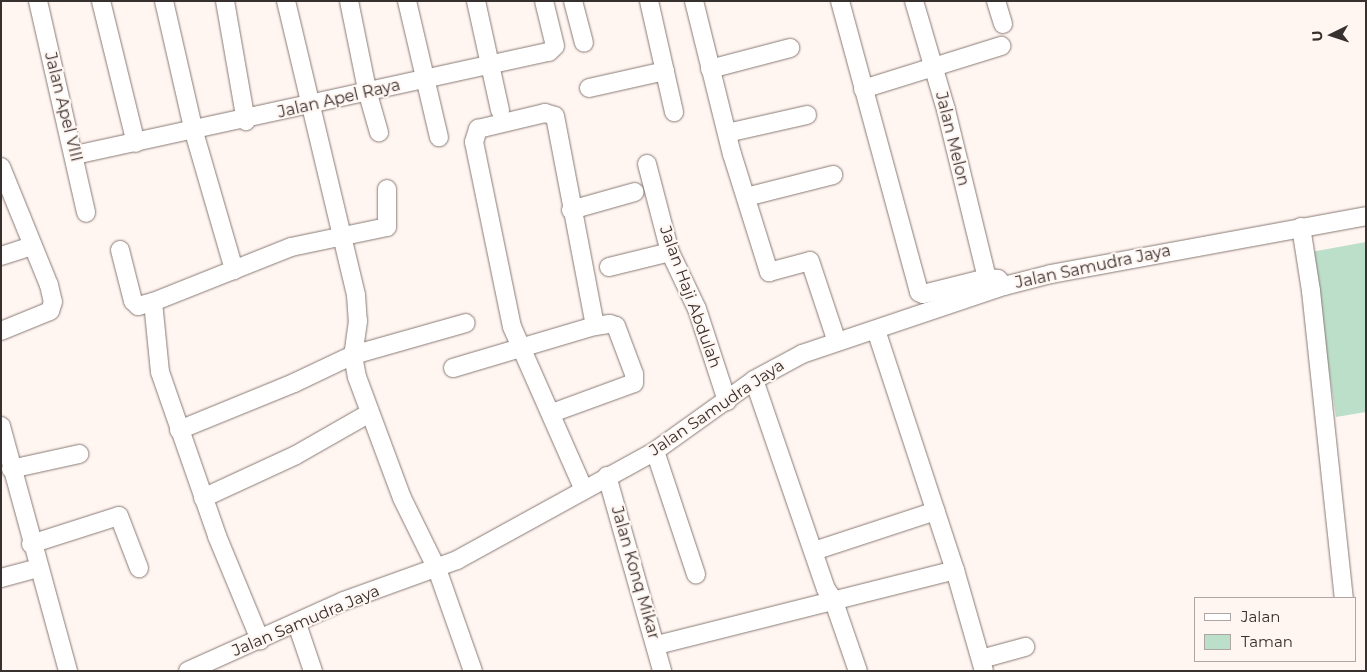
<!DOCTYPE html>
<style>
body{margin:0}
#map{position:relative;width:1367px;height:672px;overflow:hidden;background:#fff5f1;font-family:Montserrat,sans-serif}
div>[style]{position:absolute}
.green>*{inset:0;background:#bcdfca}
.roads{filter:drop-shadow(0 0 1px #887a74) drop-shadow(0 0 1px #887a74)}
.minor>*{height:18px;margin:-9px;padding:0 9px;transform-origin:9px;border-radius:9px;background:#fff}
span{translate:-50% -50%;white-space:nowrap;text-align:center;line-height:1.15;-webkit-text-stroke:4px #fff5f1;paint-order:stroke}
.street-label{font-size:16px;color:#36302e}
.frame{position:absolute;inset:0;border:2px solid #36302e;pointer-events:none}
.legend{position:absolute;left:1194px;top:597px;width:162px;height:65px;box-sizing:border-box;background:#fff5f1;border:1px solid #afa6a3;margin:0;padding:6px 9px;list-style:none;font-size:15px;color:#36302e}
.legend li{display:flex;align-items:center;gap:10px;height:25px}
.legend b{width:25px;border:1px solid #afa6a3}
.north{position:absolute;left:1307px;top:10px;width:50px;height:50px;-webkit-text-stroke:4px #fff5f1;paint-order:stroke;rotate:266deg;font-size:14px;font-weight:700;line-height:20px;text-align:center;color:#36302e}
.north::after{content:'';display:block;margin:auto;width:18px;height:22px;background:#36302e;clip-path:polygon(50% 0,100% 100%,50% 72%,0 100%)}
</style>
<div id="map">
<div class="green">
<div style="clip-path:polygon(1366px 242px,1366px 412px,1336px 417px,1311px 252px)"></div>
</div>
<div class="roads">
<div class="minor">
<div style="left:38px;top:1px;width:217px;rotate:77.2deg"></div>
<div style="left:101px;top:1px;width:146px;rotate:76.2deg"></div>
<div style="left:164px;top:1px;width:134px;rotate:77.1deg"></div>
<div style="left:194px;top:132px;width:144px;rotate:73.8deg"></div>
<div style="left:225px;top:1px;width:122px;rotate:80.1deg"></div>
<div style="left:286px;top:1px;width:302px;rotate:76.6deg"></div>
<div style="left:356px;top:295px;width:26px;rotate:86deg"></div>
<div style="left:358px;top:321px;width:34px;rotate:98deg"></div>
<div style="left:353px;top:355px;width:22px;rotate:80deg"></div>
<div style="left:357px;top:377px;width:129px;rotate:69.6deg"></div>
<div style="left:402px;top:498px;width:79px;rotate:63.8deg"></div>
<div style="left:437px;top:569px;width:108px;rotate:70.6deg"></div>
<div style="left:349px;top:1px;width:95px;rotate:78.5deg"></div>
<div style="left:368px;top:94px;width:40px;rotate:74deg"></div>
<div style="left:407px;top:1px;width:140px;rotate:76.8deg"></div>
<div style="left:476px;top:1px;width:112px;rotate:77.6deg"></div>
<div style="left:573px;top:1px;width:43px;rotate:75.3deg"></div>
<div style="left:649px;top:1px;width:114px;rotate:77.3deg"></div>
<div style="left:694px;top:1px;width:158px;rotate:76.1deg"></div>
<div style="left:732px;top:154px;width:124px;rotate:72.6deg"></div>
<div style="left:769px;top:272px;width:42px;rotate:-15deg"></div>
<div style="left:810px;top:261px;width:85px;rotate:71.6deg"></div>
<div style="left:840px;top:1px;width:302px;rotate:74.8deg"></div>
<div style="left:919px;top:292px;width:4px;rotate:27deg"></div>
<div style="left:923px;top:294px;width:66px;rotate:-14deg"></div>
<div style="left:987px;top:278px;width:11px;rotate:5deg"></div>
<div style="left:998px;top:279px;width:9px;rotate:49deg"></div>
<div style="left:914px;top:1px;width:114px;rotate:73.6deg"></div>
<div style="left:946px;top:110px;width:173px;rotate:76.3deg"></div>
<div style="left:996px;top:1px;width:24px;rotate:73deg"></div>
<div style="left:710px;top:69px;width:83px;rotate:-14.7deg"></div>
<div style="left:589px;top:88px;width:78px;rotate:-12.6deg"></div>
<div style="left:863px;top:89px;width:145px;rotate:-17.3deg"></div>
<div style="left:727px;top:133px;width:82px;rotate:-12.7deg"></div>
<div style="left:75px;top:155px;width:485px;rotate:-12.3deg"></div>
<div style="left:549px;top:52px;width:8px;rotate:-45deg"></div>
<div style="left:555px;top:46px;width:46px;rotate:-103.7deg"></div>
<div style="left:647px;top:164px;width:91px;rotate:75.4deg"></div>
<div style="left:670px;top:252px;width:63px;rotate:64.7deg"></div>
<div style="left:697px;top:309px;width:97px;rotate:71.9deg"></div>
<div style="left:1px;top:167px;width:127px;rotate:67.9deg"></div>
<div style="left:49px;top:285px;width:17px;rotate:77deg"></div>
<div style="left:53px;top:302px;width:9px;rotate:108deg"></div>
<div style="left:50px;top:311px;width:53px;rotate:157.8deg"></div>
<div style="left:746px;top:197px;width:90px;rotate:-14.2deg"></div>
<div style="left:571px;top:210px;width:66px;rotate:-15.7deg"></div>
<div style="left:1301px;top:227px;width:65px;rotate:81.1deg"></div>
<div style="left:1311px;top:291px;width:309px;rotate:83.9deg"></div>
<div style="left:120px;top:250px;width:53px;rotate:75.7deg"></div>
<div style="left:133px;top:301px;width:7px;rotate:45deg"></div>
<div style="left:138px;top:306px;width:16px;rotate:-15deg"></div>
<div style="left:153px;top:302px;width:70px;rotate:84.3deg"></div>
<div style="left:160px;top:372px;width:174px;rotate:70.8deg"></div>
<div style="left:217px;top:536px;width:113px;rotate:67.5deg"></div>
<div style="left:1px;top:256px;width:32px;rotate:-18deg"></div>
<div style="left:609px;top:267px;width:63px;rotate:-13.8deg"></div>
<div style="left:153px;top:302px;width:149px;rotate:-21.7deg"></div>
<div style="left:291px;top:247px;width:98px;rotate:-11.8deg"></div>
<div style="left:387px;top:227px;width:38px;rotate:-90deg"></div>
<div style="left:876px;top:330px;width:253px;rotate:71.8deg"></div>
<div style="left:955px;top:570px;width:105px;rotate:74deg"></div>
<div style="left:453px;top:368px;width:148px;rotate:-16.5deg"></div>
<div style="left:595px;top:326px;width:15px;rotate:-8deg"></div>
<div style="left:610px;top:324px;width:6px;rotate:18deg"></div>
<div style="left:616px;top:326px;width:51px;rotate:69.4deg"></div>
<div style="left:634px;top:374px;width:9px;rotate:90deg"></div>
<div style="left:634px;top:383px;width:87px;rotate:159.9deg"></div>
<div style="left:754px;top:380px;width:221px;rotate:71deg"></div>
<div style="left:826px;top:589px;width:12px;rotate:55deg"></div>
<div style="left:833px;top:599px;width:76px;rotate:70.9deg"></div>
<div style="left:1px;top:426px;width:254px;rotate:74.7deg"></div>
<div style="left:179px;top:430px;width:124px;rotate:-22.2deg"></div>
<div style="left:294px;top:383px;width:65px;rotate:-25.4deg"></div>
<div style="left:353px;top:355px;width:117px;rotate:-15.8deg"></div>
<div style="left:655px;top:451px;width:130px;rotate:71.6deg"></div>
<div style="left:11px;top:469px;width:70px;rotate:-12.4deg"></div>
<div style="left:607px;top:476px;width:203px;rotate:74.2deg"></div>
<div style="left:584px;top:490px;width:178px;rotate:-113.8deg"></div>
<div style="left:512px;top:327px;width:189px;rotate:-101.6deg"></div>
<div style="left:474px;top:142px;width:14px;rotate:-73deg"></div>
<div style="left:478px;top:129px;width:69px;rotate:-13.4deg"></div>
<div style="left:545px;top:113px;width:10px;rotate:17deg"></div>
<div style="left:555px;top:116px;width:214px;rotate:79.2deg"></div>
<div style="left:203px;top:498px;width:102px;rotate:-24.8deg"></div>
<div style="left:296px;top:455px;width:83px;rotate:-29.7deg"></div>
<div style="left:31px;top:544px;width:92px;rotate:-17.7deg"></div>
<div style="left:119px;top:516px;width:56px;rotate:69deg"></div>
<div style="left:814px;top:551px;width:128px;rotate:-18.2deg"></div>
<div style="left:1px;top:578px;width:39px;rotate:-15deg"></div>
<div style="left:297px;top:624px;width:50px;rotate:71.2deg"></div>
<div style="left:657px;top:645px;width:307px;rotate:-14.1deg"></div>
<div style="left:981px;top:659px;width:46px;rotate:-15.3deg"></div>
<div style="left:188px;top:671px;width:171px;rotate:-24.2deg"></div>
<div style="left:344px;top:601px;width:120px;rotate:-19.9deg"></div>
<div style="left:457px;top:560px;width:226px;rotate:-28.8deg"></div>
<div style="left:655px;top:451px;width:122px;rotate:-35.6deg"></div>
<div style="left:754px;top:380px;width:55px;rotate:-28.4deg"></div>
<div style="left:802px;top:354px;width:213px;rotate:-18.6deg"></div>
<div style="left:1004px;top:286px;width:49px;rotate:-14.3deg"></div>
<div style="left:1051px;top:274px;width:320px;rotate:-10.4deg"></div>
</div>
</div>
<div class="street-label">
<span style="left:339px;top:99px;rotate:-13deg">Jalan Apel Raya</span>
<span style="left:63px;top:107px;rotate:76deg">Jalan Apel VIII</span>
<span style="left:952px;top:139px;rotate:76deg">Jalan Melon</span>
<span style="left:1093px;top:267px;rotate:-12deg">Jalan Samudra Jaya</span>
<span style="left:690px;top:297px;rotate:70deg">Jalan Haji Abdulah</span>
<span style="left:717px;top:408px;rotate:-34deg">Jalan Samudra Jaya</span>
<span style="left:635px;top:573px;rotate:74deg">Jalan Konq Mikar</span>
<span style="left:306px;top:621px;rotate:-23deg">Jalan Samudra Jaya</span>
</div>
<div class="frame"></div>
<ul class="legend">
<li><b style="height:6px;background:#fff"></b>Jalan</li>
<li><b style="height:14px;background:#bcdfca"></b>Taman</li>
</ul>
<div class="north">U</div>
</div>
